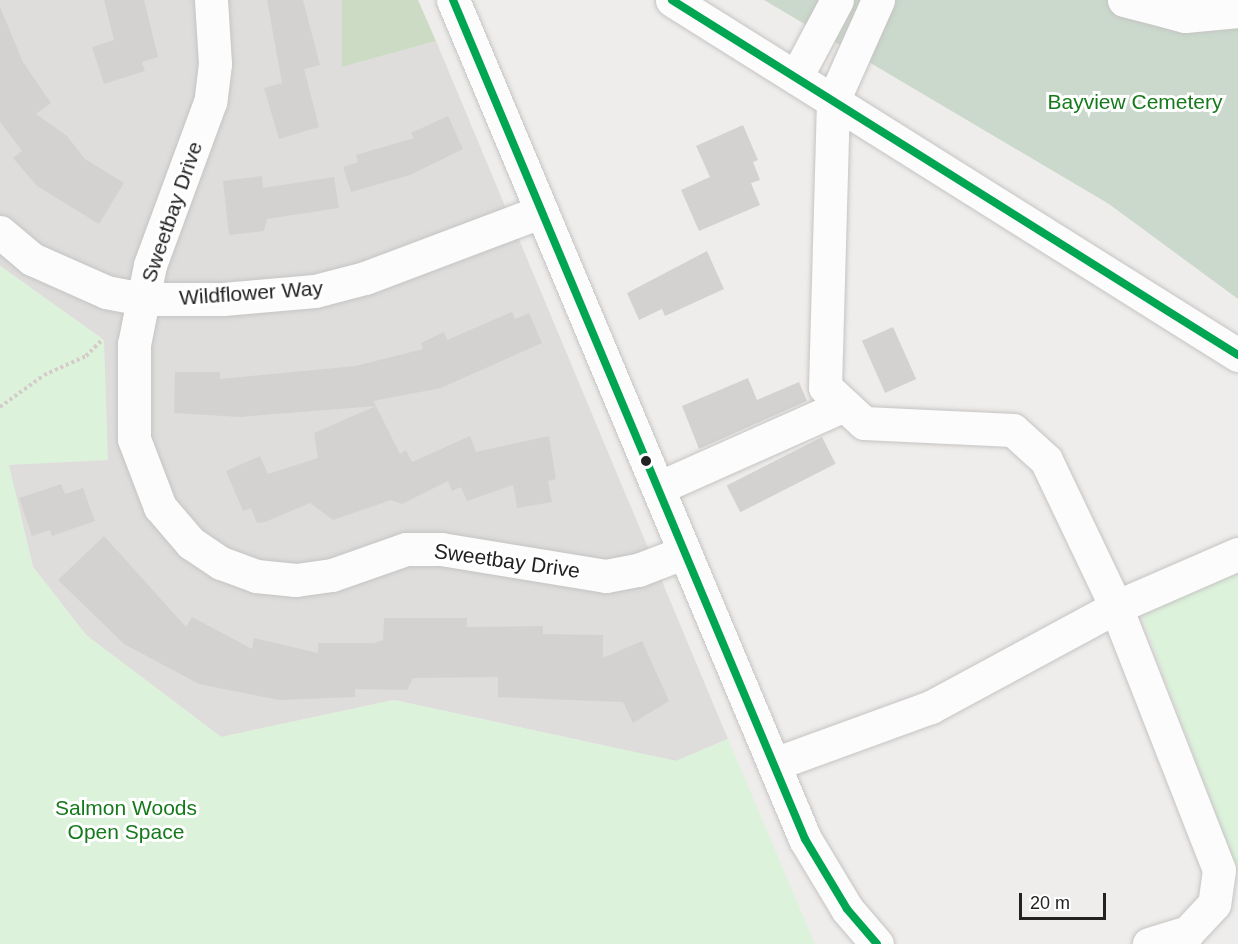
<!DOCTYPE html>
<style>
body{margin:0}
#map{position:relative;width:1238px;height:944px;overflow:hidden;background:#efedeb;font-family:Helvetica,sans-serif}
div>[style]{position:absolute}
.residential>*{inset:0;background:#dedddc}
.forest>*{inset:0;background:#ccdbc3}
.cemetery>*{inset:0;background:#cad9cb}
.park>*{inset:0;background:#dcf2db}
.building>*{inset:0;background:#d4d2d0;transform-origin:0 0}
.path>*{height:4px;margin-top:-2px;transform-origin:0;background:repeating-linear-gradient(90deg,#d6cbcb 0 3px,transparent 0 6px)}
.roads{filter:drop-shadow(0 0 2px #c5c4c3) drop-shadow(0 0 2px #c5c4c3)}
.minor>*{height:33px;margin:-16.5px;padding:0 16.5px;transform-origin:16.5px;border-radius:16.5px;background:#fdfcfc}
.bus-1>*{height:8px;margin:-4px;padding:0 4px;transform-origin:4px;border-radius:4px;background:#00a651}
.dots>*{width:16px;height:16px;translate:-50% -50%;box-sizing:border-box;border:3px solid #fff;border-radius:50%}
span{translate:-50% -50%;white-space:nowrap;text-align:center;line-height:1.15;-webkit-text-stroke:6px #fff;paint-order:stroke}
.park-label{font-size:21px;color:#16791c}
.street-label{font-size:21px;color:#222}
.scale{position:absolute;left:1019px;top:893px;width:87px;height:27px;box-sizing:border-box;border:3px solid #222;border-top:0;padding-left:8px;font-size:18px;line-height:21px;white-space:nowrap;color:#222;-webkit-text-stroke:4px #fff;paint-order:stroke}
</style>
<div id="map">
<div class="residential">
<div style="clip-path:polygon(0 0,342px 0,342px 67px,436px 41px,728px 739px,676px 761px,394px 700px,221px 737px,86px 635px,33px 567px,8px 464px,104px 340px,0 266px)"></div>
</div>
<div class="forest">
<div style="clip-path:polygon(342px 0,418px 0,436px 41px,342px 67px)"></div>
</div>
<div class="cemetery">
<div style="clip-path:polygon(764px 0,1238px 0,1238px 299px,1109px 204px)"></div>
</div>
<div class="park">
<div style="clip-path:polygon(0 266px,104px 340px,108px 460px,9px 465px,33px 567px,86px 635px,221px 737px,394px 700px,676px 761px,728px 739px,815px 944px,0 944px)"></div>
<div style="clip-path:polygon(1238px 561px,1238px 872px,1137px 604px)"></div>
</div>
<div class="building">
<div style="clip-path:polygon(104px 0,144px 0,158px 57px,142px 62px,145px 71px,104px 84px,92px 47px,114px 40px)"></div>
<div style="clip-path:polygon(267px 0,303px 0,320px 65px,304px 69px,319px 127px,279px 139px,264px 88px,282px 83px)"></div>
<div style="clip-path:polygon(0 7px,23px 62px,51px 103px,36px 114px,67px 136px,85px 159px,124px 183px,99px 224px,37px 186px,13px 158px,22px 151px,0 122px)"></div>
<div style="clip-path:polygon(448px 116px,463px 149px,410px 175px,351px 192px,343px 167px,358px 162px,356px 155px,414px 138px,411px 133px)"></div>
<div style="clip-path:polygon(743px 125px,758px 160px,753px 162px,760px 180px,751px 183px,760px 205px,699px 231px,681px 190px,710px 177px,696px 146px)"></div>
<div style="clip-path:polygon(262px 176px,263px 188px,334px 177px,339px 208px,267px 219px,264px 231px,229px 235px,223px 181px)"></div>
<div style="clip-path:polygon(707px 251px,724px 289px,665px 316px,662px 309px,639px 320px,627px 293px)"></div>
<div style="clip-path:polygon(512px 312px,515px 319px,529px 313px,542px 343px,441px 388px,373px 401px,376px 406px,240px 417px,174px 413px,175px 372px,220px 372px,220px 379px,355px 366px,423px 349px,421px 343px,444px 332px,447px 340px)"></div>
<div style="left:893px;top:327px;width:57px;height:34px;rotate:66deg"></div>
<div style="clip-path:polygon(748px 378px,757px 400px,799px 382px,807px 401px,699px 449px,682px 406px)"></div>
<div style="clip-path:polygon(376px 406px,400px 454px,406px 450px,412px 462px,470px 436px,476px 452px,549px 436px,556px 479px,548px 481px,552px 502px,517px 508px,513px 485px,467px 501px,461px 487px,452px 491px,448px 481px,402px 504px,391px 500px,333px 520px,310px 503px,265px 522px,257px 523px,251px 508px,243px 511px,226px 471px,260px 456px,268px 474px,318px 458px,314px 433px)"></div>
<div style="left:822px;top:437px;width:30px;height:107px;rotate:63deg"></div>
<div style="clip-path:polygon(61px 484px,65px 494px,83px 488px,95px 521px,52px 536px,50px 530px,32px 536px,19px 498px)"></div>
<div style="clip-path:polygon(104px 536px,186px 627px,192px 617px,252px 649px,254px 638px,318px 653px,318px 643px,374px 643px,383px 640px,384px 618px,467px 618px,467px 627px,543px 626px,543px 634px,603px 635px,603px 658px,642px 641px,669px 701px,633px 723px,623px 702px,498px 697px,498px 677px,413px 678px,407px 690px,355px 689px,355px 697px,279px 700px,199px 684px,124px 644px,58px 580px)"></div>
</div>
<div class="path">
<div style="left:0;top:407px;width:54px;rotate:-36deg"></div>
<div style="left:44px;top:375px;width:46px;rotate:-24.3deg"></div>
<div style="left:86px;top:356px;width:24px;rotate:-45deg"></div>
</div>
<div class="roads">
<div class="minor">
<div style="left:211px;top:0;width:64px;rotate:86.4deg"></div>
<div style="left:215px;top:64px;width:38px;rotate:97deg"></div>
<div style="left:210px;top:102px;width:174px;rotate:110.2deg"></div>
<div style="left:150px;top:265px;width:81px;rotate:101.4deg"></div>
<div style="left:134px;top:344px;width:95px;rotate:90deg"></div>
<div style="left:134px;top:439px;width:73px;rotate:69.1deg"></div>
<div style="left:160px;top:507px;width:48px;rotate:49.3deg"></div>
<div style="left:191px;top:543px;width:36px;rotate:34deg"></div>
<div style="left:221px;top:563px;width:37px;rotate:20deg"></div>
<div style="left:256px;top:576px;width:40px;rotate:5.7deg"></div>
<div style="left:296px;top:580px;width:36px;rotate:-8deg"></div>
<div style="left:332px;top:575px;width:78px;rotate:-19.4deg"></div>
<div style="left:406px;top:549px;width:35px"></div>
<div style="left:441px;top:549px;width:167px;rotate:9.3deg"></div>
<div style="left:606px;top:576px;width:33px;rotate:-11deg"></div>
<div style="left:638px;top:570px;width:50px;rotate:-21deg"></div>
<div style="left:453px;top:0;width:910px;rotate:67.24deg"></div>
<div style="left:805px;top:839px;width:82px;rotate:59deg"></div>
<div style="left:847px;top:909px;width:46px;rotate:49.4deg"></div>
<div style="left:672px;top:0;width:668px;rotate:32.1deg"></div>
<div style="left:878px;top:0;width:111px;rotate:114deg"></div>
<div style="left:833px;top:101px;width:286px;rotate:91.6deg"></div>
<div style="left:825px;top:387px;width:53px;rotate:42.7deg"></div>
<div style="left:864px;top:423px;width:149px;rotate:2.7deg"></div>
<div style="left:1013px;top:430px;width:45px;rotate:42.3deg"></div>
<div style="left:1046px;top:460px;width:163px;rotate:64.5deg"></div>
<div style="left:1116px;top:607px;width:133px;rotate:-23.5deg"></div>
<div style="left:1124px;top:0;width:63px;rotate:14.7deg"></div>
<div style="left:1185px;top:16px;width:53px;rotate:-5.4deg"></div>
<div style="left:796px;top:77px;width:87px;rotate:-62deg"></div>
<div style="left:0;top:232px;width:42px;rotate:40.2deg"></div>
<div style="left:32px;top:259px;width:81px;rotate:24deg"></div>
<div style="left:106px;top:292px;width:37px;rotate:11deg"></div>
<div style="left:142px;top:299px;width:81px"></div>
<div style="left:223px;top:299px;width:92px;rotate:-5deg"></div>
<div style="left:315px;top:291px;width:52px;rotate:-14.6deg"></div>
<div style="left:365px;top:278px;width:189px;rotate:-20.7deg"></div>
<div style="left:658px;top:488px;width:204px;rotate:-24deg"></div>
<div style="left:774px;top:764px;width:167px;rotate:-20deg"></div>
<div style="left:931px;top:707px;width:210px;rotate:-28.4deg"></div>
<div style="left:1116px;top:607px;width:282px;rotate:68.6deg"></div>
<div style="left:1219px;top:870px;width:34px;rotate:98deg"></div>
<div style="left:1214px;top:904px;width:38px;rotate:133deg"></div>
<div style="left:1188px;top:932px;width:41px;rotate:162.9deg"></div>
</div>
</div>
<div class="bus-1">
<div style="left:453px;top:0;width:910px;rotate:67.24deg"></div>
<div style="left:805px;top:839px;width:82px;rotate:59deg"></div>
<div style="left:847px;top:909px;width:46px;rotate:49.4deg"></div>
<div style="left:672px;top:0;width:668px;rotate:32.1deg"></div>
</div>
<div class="dots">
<div style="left:646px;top:461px;background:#222"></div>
</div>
<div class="park-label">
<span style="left:1135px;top:102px">Bayview Cemetery</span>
<span style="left:126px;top:820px">Salmon Woods<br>Open Space</span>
</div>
<div class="street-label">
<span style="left:172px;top:212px;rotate:-71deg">Sweetbay Drive</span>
<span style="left:251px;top:293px;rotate:-4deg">Wildflower Way</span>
<span style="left:507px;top:561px;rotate:8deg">Sweetbay Drive</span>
</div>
<div class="scale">20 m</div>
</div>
